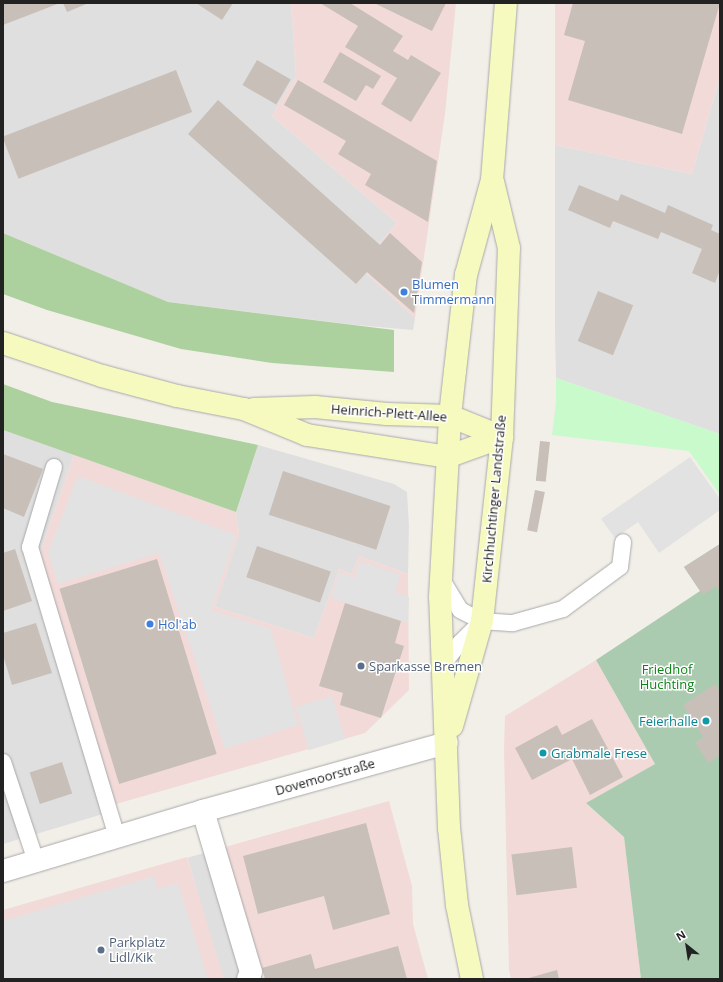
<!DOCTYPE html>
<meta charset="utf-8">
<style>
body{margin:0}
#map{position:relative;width:723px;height:982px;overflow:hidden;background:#f2efe9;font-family:"Open Sans",sans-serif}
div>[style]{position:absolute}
.residential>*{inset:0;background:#e0dfdf;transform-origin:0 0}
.commercial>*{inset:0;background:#f2dad9}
.forest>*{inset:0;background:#add19e}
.cemetery>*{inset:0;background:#aacbaf}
.park>*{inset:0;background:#c8facc}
.parking>*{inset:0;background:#e2e2e2;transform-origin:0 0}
.building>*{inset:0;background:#c7bfb8;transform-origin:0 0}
.roads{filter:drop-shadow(0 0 1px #a9a9a9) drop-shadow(0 0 1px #a9a9a9)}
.service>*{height:16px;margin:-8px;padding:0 8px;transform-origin:8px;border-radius:8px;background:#fff}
.minor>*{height:22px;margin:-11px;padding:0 11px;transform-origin:11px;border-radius:11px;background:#fff}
.secondary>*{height:22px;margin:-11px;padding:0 11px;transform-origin:11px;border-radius:11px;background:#f7fabf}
.dots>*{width:11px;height:11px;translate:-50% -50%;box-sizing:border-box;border:2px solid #fff;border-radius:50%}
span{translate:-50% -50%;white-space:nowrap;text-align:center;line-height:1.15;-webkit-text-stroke:3px #fff;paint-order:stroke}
.shop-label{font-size:13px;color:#366cbe}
.left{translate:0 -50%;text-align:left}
.street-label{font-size:13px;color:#222}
.service-label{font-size:13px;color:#4e5e75}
.park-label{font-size:13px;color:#0c8416}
.culture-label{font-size:13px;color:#0d838f}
.right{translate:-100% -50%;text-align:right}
.frame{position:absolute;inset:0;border:4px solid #222;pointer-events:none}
.north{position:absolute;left:667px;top:926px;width:40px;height:40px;-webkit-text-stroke:3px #fff;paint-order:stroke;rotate:330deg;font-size:11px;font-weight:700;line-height:16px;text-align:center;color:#222}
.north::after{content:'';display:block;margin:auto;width:14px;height:18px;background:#222;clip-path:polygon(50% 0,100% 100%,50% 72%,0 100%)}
</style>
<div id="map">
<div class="residential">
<div style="clip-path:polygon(3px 3px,291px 3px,296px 76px,272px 116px,397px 223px,380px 243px,388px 251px,367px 274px,415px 318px,413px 330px,356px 325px,168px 302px,3px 233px)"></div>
<div style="clip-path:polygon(720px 77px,720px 434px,556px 378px,555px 333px,555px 145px,692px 174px)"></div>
<div style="clip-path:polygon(3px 430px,74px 455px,40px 553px,116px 804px,106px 813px,3px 844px)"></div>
<div style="clip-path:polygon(258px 445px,394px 484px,407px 492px,409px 525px,408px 574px,359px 556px,352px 574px,339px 569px,314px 638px,215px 607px,239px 534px,236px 512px)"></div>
<div style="left:225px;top:847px;width:138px;height:39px;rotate:74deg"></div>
</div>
<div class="commercial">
<div style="clip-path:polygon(291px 3px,456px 3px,445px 114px,415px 318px,367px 274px,387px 251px,380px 243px,397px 223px,272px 116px,296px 76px)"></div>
<div style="clip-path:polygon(555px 3px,720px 3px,720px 77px,692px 174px,555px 145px)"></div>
<div style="clip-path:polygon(74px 455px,236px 512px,239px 534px,215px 607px,314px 638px,339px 569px,352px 574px,359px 556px,408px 574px,409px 690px,365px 733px,116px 804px,40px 553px)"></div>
<div style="clip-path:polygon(596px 660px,655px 764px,586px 803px,624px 837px,641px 979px,511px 979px,509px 970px,504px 751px,505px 716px)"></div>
<div style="clip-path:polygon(389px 801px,412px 886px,413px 924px,428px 979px,264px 979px,225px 847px)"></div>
<div style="clip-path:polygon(187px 857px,224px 979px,3px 979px,3px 910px)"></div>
</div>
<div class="forest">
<div style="clip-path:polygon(3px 233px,168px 302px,394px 330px,394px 372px,272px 363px,181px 349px,47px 310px,3px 294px)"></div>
<div style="clip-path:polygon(3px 384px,52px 402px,258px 445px,236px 512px,3px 430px)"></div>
</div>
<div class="cemetery">
<div style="clip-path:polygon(720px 544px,720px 979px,641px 979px,624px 837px,586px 803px,655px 764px,596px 660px,700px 591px,684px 567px)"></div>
</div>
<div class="park">
<div style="clip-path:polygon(556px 378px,720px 434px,720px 495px,689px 451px,552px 435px,556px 402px)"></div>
</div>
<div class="parking">
<div style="clip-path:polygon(690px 457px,720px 499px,720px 510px,659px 553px,638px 522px,615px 538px,601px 519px)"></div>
<div style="clip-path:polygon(78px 476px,236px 535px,211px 610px,271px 629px,298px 725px,225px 749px,159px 553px,58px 584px,48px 552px)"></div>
<div style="clip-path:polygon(360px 561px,401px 575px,395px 592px,409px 597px,408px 623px,331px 598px,339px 572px,355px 578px)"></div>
<div style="left:332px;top:696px;width:45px;height:38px;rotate:73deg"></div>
<div style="clip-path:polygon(154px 876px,158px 889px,178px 883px,208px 979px,3px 979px,3px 921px)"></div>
</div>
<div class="building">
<div style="clip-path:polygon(3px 3px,60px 3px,3px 25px)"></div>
<div style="clip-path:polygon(63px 3px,89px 3px,67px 12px)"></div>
<div style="clip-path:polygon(196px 3px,233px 3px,222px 20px)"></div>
<div style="clip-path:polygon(320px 3px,350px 3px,403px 36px,393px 51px,408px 60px,411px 55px,441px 73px,411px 122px,381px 104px,397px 78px,345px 47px,358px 26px)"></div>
<div style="clip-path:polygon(374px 3px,446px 3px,432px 31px)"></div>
<div style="clip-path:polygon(573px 3px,720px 3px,682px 134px,568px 100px,585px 41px,564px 35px)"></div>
<div style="clip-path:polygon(340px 52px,381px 76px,373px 89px,366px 85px,356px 101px,323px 82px)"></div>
<div style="left:257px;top:60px;width:39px;height:29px;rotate:30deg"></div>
<div style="left:176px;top:70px;width:45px;height:186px;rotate:69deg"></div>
<div style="clip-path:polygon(298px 80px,437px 161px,428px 222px,365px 185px,371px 174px,338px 154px,346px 141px,284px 105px)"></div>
<div style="clip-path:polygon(218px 100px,380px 245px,390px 233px,422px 262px,414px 313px,367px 272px,356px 284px,188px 134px)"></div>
<div style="clip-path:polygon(579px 185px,618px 201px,621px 194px,665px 213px,668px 205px,713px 225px,711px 230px,720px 234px,720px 270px,715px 283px,692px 273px,702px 249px,661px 232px,658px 239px,613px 221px,610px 228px,568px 210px)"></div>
<div style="left:598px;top:291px;width:38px;height:54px;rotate:22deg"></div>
<div style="left:540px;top:441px;width:10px;height:40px;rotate:6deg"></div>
<div style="clip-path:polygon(3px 454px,43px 469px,24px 517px,3px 508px)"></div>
<div style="left:283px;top:471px;width:113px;height:46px;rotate:18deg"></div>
<div style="left:535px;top:490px;width:10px;height:41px;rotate:11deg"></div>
<div style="clip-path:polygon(720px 544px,720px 592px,716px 586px,703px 595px,684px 567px)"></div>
<div style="left:257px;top:546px;width:78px;height:33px;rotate:19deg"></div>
<div style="clip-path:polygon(15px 549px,32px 601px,3px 611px,3px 553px)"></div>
<div style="left:157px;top:559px;width:204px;height:102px;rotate:73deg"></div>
<div style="clip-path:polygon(345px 603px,401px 621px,395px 643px,404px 646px,381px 718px,340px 705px,343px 693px,319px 686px)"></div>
<div style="clip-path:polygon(36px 623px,52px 673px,12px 685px,3px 655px,3px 633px)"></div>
<div style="clip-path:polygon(715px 684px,720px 691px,720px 755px,708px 763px,695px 742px,703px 737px,683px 705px)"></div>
<div style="clip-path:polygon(592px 719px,623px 777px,590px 795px,572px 759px,532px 780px,515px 748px,557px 725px,562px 735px)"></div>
<div style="left:62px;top:762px;width:33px;height:34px;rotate:72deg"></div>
<div style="clip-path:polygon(366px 823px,390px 914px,333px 930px,324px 896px,258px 914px,243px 856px)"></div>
<div style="left:572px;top:847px;width:41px;height:61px;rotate:83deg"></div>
<div style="clip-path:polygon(398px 946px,407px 979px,265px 979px,262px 968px,311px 954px,315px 969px)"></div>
<div style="clip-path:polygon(557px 970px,559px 979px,525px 979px)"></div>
</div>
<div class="roads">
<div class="service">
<div style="left:54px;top:467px;width:84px;rotate:106.7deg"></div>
<div style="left:30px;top:547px;width:303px;rotate:73.3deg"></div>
<div style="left:441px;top:578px;width:37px;rotate:59deg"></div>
<div style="left:460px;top:610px;width:25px;rotate:27deg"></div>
<div style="left:482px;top:621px;width:31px;rotate:4deg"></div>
<div style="left:513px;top:623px;width:52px;rotate:-15.6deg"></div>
<div style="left:563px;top:609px;width:71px;rotate:-36.4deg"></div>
<div style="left:620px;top:567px;width:25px;rotate:-83deg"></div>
<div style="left:443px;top:664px;width:27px;rotate:-51deg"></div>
<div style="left:460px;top:643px;width:30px;rotate:-45deg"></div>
<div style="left:3px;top:762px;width:104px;rotate:71.6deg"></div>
</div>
<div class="minor">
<div style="left:203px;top:811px;width:168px;rotate:73.4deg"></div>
<div style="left:251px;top:972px;width:8px;rotate:113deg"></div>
<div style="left:3px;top:871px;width:209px;rotate:-16.7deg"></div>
<div style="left:203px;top:811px;width:253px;rotate:-15.6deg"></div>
</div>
<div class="secondary">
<div style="left:3px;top:343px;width:104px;rotate:18.4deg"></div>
<div style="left:102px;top:376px;width:78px;rotate:14.9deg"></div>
<div style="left:177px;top:396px;width:68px;rotate:11deg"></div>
<div style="left:244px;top:409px;width:68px;rotate:22.4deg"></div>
<div style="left:307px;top:435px;width:142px;rotate:8.9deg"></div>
<div style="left:447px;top:457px;width:59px;rotate:-20deg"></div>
<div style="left:254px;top:409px;width:61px;rotate:-1.9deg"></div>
<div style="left:315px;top:407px;width:72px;rotate:5.6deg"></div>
<div style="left:387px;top:414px;width:63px;rotate:1.8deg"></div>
<div style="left:450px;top:416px;width:56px;rotate:22deg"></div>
<div style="left:452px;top:726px;width:109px;rotate:-74.1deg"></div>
<div style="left:482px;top:621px;width:185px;rotate:-83.8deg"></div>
<div style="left:502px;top:437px;width:189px;rotate:-87.9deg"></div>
<div style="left:509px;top:248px;width:68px;rotate:-103.6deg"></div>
<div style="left:472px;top:979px;width:76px;rotate:-101.5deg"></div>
<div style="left:457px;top:905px;width:77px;rotate:-95.9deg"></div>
<div style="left:449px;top:828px;width:231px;rotate:-92.2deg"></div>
<div style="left:440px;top:597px;width:181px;rotate:-86.8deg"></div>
<div style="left:450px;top:416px;width:45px;rotate:-83.7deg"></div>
<div style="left:455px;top:371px;width:97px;rotate:-83.5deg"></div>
<div style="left:466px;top:275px;width:98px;rotate:-74.7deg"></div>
<div style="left:492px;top:180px;width:178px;rotate:-85.5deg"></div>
</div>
</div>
<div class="dots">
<div style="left:404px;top:292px;background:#3f7fe0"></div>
<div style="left:150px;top:624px;background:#3f7fe0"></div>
<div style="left:361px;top:666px;background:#5c6f8a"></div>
<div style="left:706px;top:721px;background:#0f9aa8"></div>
<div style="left:543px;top:753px;background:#0f9aa8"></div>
<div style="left:101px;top:950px;background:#5c6f8a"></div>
</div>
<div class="shop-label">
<span class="left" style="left:412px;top:292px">Blumen<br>Timmermann</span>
<span class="left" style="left:158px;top:624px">Hol'ab</span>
</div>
<div class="street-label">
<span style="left:389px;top:413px;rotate:4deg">Heinrich-Plett-Allee</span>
<span style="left:494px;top:499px;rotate:-85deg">Kirchhuchtinger Landstraße</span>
<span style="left:325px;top:777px;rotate:-16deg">Dovemoorstraße</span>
</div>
<div class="service-label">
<span class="left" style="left:369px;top:666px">Sparkasse Bremen</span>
<span class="left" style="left:109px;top:950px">Parkplatz<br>Lidl/Kik</span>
</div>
<div class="park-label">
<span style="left:667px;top:677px">Friedhof<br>Huchting</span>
</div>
<div class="culture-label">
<span class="right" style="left:698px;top:721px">Feierhalle</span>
<span class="left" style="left:551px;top:753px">Grabmale Frese</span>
</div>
<div class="frame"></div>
<div class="north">N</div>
</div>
